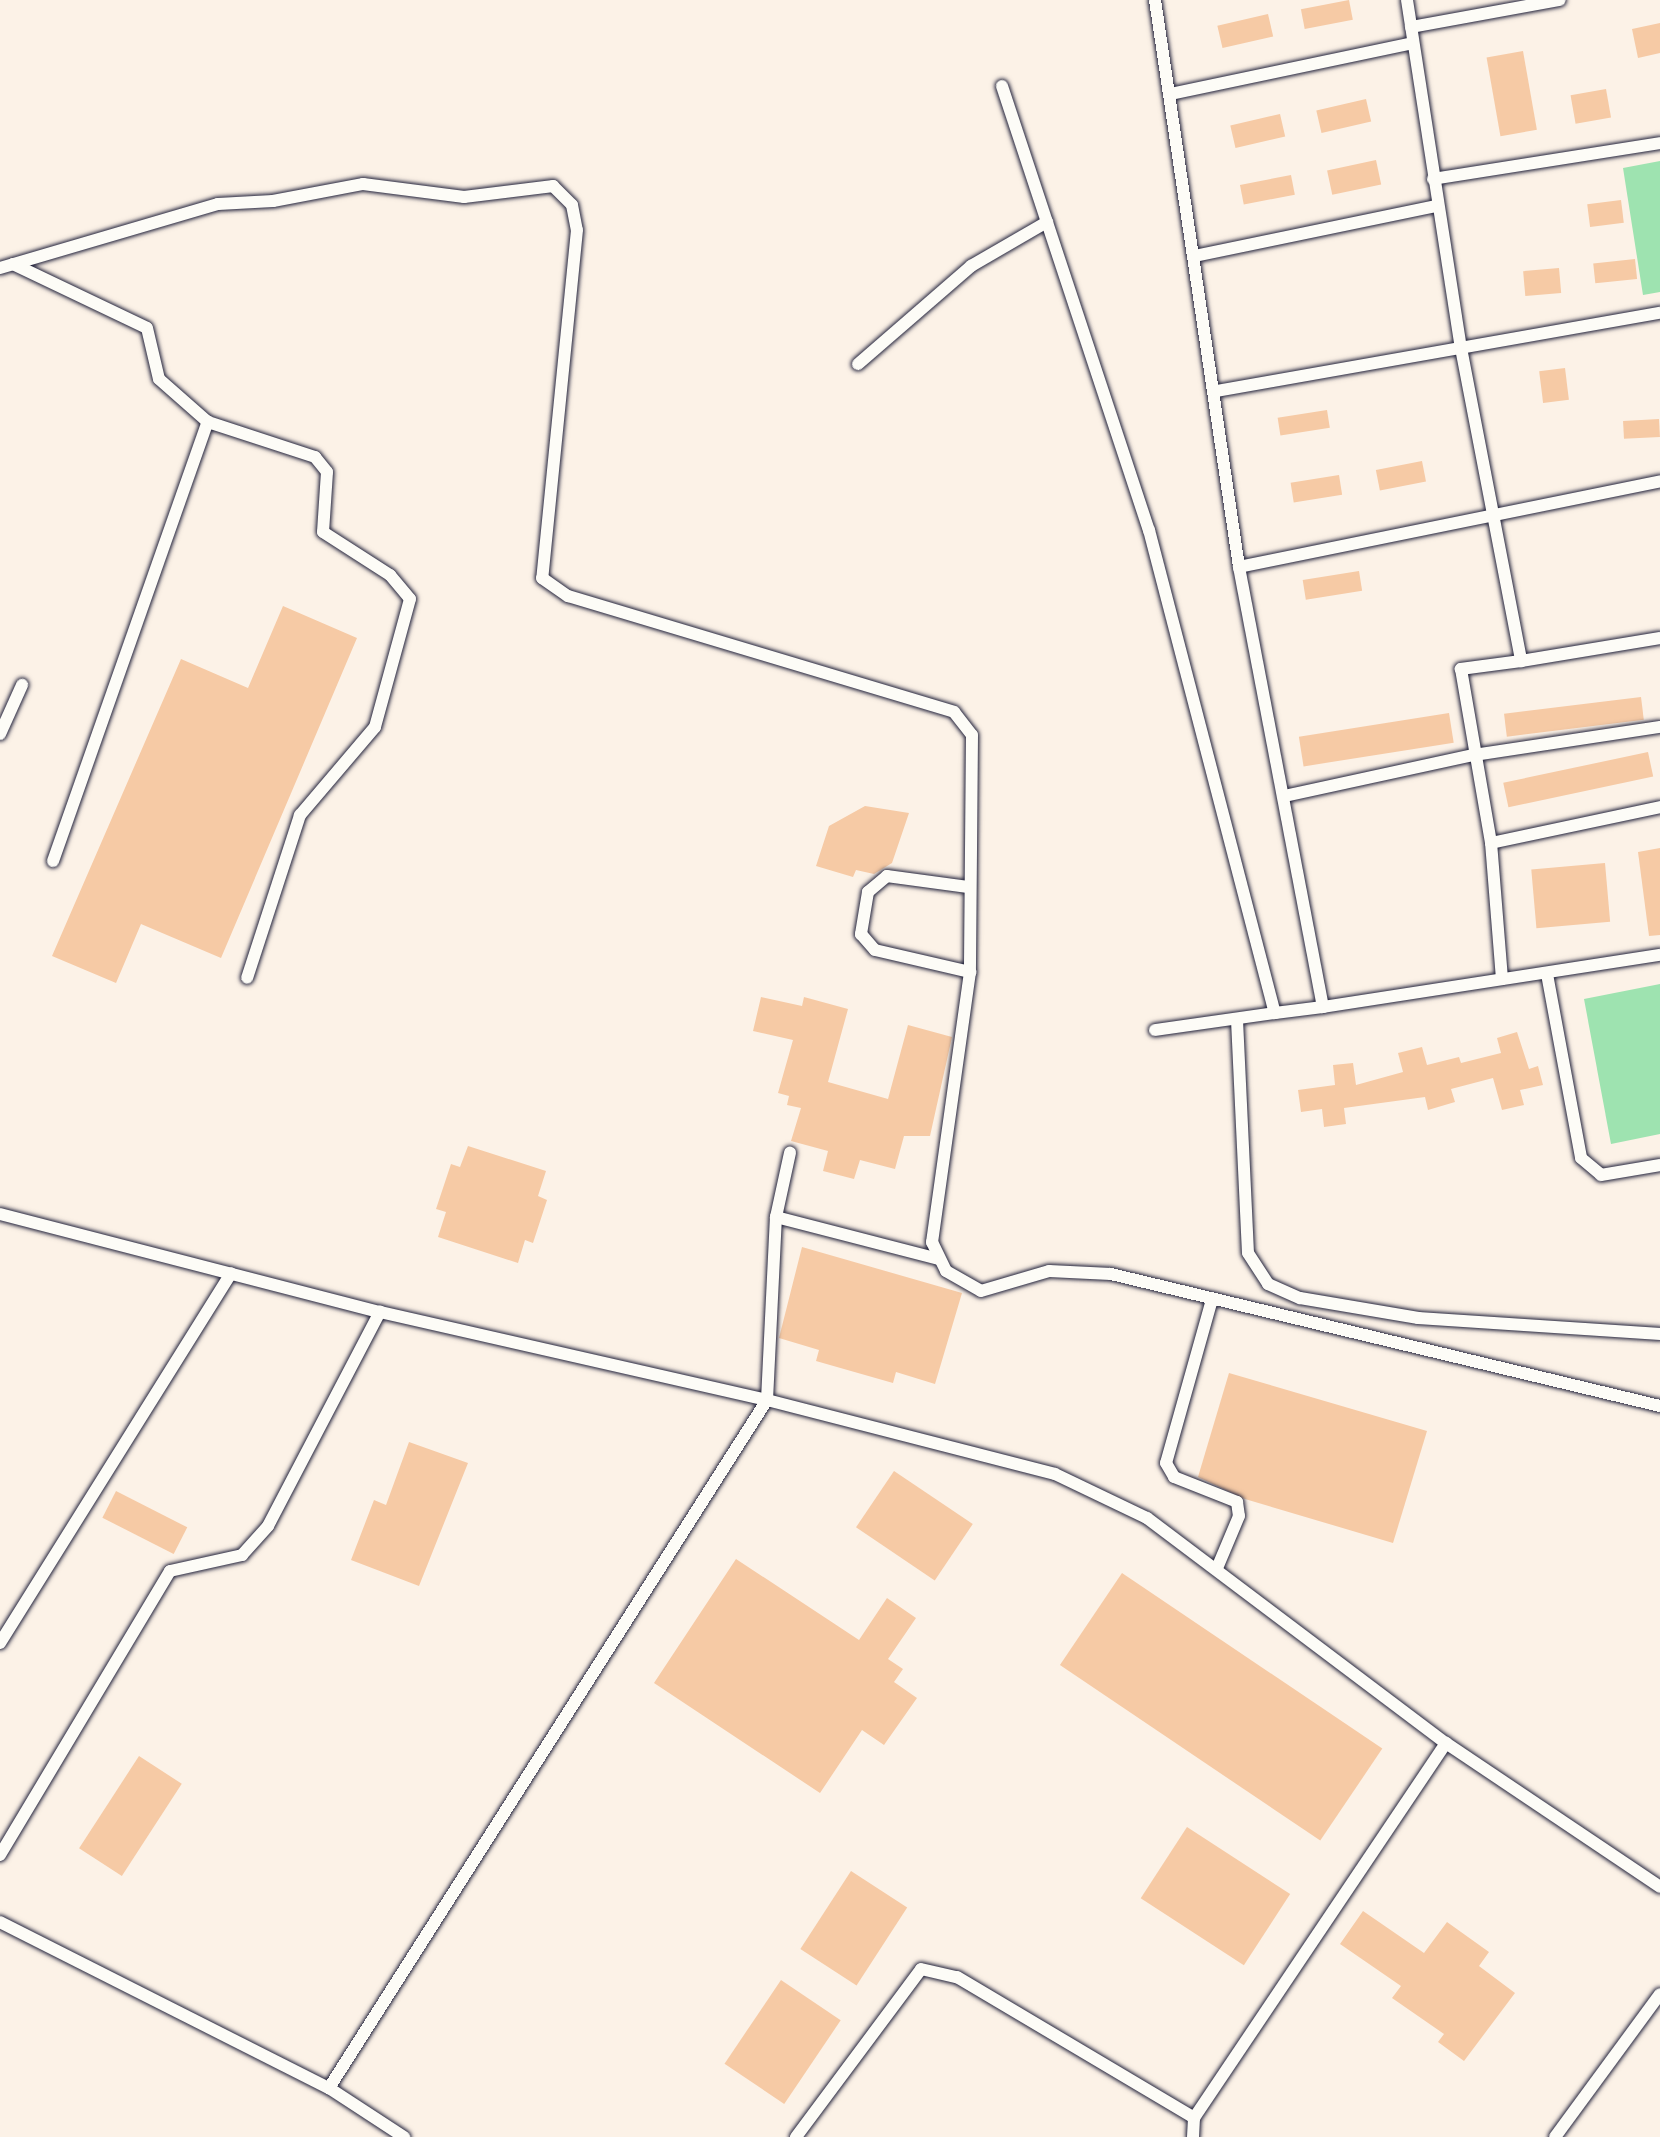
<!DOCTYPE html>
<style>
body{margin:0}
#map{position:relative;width:1660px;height:2137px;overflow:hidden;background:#fcf2e7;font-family:Sriracha,sans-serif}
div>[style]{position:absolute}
.green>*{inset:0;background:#9ee3b0}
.building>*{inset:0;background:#f6caa5;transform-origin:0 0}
.roads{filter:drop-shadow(0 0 2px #22223b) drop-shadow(0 0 2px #22223b)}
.service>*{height:12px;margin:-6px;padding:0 6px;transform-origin:6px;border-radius:6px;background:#fdfcf7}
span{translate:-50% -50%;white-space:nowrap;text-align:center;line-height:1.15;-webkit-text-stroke:6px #fdfcf7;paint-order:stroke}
</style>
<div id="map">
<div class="green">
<div style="clip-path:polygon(1660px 161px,1660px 292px,1643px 295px,1623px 168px)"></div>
<div style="clip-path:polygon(1660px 984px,1660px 1134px,1611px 1144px,1584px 999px)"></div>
</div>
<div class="building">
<div style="left:1349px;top:0;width:20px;height:49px;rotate:79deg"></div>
<div style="left:1268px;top:14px;width:23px;height:52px;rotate:77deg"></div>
<div style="clip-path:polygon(1660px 23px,1660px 53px,1638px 58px,1632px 29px)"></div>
<div style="left:1523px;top:51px;width:80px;height:37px;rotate:80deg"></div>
<div style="left:1606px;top:89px;width:29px;height:36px;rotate:80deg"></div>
<div style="left:1366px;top:99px;width:23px;height:51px;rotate:77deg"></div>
<div style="left:1280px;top:114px;width:23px;height:51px;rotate:77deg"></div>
<div style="left:1376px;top:160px;width:25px;height:50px;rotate:78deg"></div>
<div style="left:1291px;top:175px;width:20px;height:52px;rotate:79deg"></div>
<div style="left:1621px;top:200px;width:23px;height:34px;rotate:83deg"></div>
<div style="left:1635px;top:259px;width:20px;height:42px;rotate:84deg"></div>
<div style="left:1559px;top:268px;width:25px;height:36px;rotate:85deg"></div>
<div style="left:1565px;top:368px;width:32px;height:26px;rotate:83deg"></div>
<div style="left:1327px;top:410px;width:18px;height:50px;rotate:81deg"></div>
<div style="left:1659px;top:419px;width:18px;height:36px;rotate:87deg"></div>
<div style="left:1422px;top:461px;width:21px;height:47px;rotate:79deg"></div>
<div style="left:1339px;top:475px;width:20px;height:49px;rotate:81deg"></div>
<div style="left:1359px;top:571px;width:20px;height:57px;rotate:81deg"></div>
<div style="clip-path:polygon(283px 606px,357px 638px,221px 958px,141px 924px,116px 983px,52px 956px,181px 659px,248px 688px)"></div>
<div style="left:1641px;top:697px;width:23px;height:138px;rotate:83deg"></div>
<div style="left:1449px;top:713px;width:30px;height:152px;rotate:81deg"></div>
<div style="left:1648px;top:752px;width:25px;height:148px;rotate:78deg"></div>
<div style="clip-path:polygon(865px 806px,909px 813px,892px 863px,874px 874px,856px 870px,853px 877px,816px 866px,829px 826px)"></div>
<div style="clip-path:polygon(1660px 848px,1660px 935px,1649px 936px,1638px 852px)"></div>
<div style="left:1605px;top:863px;width:59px;height:74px;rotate:85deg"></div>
<div style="clip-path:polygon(761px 997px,802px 1006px,804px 997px,848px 1009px,828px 1082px,888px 1099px,908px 1025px,952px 1037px,930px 1136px,904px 1136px,895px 1169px,860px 1160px,854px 1179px,823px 1171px,828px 1151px,791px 1141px,801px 1108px,787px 1105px,789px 1096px,778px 1093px,793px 1040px,753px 1031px)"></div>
<div style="clip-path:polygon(1517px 1032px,1529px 1069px,1538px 1066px,1543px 1085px,1520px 1090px,1524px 1105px,1502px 1110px,1493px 1078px,1451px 1089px,1455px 1102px,1428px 1110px,1425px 1097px,1344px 1108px,1346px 1124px,1324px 1127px,1322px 1109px,1301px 1112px,1298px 1090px,1335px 1085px,1333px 1065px,1353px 1063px,1356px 1085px,1403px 1072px,1398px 1053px,1422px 1047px,1427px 1065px,1459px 1057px,1461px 1063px,1501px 1053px,1497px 1038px)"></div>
<div style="clip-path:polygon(468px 1146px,546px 1171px,538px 1196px,547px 1200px,533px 1243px,525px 1240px,518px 1263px,438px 1237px,446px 1212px,436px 1209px,451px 1164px,460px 1167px)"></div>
<div style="clip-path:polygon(802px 1247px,962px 1293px,935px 1384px,896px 1372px,893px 1383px,816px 1361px,819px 1350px,779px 1338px)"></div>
<div style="clip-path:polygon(1229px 1373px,1427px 1431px,1393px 1543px,1245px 1499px,1198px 1477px)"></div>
<div style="clip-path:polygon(409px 1442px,468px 1463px,419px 1586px,351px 1560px,374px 1500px,386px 1505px)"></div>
<div style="left:894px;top:1471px;width:95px;height:68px;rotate:34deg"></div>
<div style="left:116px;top:1491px;width:80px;height:30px;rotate:27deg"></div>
<div style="clip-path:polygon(736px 1559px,859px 1640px,887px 1598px,916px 1618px,888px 1659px,903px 1669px,894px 1682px,917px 1698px,884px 1745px,862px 1730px,820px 1793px,654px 1683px)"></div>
<div style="left:1122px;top:1573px;width:314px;height:111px;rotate:34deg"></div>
<div style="left:139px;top:1756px;width:51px;height:110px;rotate:33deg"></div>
<div style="left:1187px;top:1827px;width:123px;height:85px;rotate:33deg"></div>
<div style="left:851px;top:1871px;width:67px;height:93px;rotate:33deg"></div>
<div style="clip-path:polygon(1363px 1911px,1424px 1953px,1447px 1922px,1489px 1952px,1479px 1966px,1515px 1993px,1464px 2061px,1438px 2042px,1444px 2034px,1392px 1998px,1401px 1986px,1340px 1944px)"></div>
<div style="left:781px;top:1980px;width:72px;height:101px;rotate:34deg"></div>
</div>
<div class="roads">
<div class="service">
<div style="left:1155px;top:0;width:573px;rotate:81.57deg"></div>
<div style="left:1239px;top:567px;width:448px;rotate:79.2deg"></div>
<div style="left:1323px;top:1007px;width:341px;rotate:-8.8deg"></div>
<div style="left:1407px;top:0;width:352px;rotate:81.2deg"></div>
<div style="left:1461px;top:348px;width:319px;rotate:79.1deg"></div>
<div style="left:1521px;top:661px;width:61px;rotate:172.4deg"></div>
<div style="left:1461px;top:669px;width:177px;rotate:80.2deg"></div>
<div style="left:1411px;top:27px;width:151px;rotate:-10.3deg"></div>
<div style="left:1002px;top:86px;width:468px;rotate:71.7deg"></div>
<div style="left:1149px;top:530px;width:499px;rotate:75.4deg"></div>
<div style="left:1275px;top:1013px;width:48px;rotate:-7.1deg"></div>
<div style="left:1171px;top:94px;width:247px;rotate:-11.9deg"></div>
<div style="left:1433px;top:179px;width:230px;rotate:-9deg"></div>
<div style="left:1195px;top:256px;width:247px;rotate:-11.7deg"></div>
<div style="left:13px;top:264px;width:148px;rotate:25.5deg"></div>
<div style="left:147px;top:328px;width:52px;rotate:76.8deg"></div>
<div style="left:159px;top:379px;width:65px;rotate:41.3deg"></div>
<div style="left:208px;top:422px;width:113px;rotate:18.1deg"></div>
<div style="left:315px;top:457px;width:19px;rotate:51deg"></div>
<div style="left:327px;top:472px;width:60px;rotate:93.8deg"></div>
<div style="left:323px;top:532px;width:80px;rotate:32.7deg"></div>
<div style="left:390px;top:575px;width:31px;rotate:50deg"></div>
<div style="left:410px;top:599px;width:133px;rotate:105.3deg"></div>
<div style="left:375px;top:727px;width:116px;rotate:130.4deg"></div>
<div style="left:300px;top:815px;width:171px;rotate:108deg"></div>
<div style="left:0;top:268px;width:227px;rotate:-16.4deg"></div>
<div style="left:218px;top:204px;width:55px;rotate:-3.1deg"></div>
<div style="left:273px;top:201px;width:92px;rotate:-10.7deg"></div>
<div style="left:363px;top:184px;width:102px;rotate:7.3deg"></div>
<div style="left:464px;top:197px;width:90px;rotate:-7deg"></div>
<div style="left:553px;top:186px;width:27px;rotate:45deg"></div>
<div style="left:572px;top:205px;width:25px;rotate:79deg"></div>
<div style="left:577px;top:230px;width:350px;rotate:95.7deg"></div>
<div style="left:542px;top:578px;width:32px;rotate:35deg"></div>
<div style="left:568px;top:596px;width:403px;rotate:16.7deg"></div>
<div style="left:954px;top:712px;width:29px;rotate:52deg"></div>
<div style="left:972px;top:735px;width:237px;rotate:90.5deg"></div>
<div style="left:970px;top:972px;width:273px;rotate:98deg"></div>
<div style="left:932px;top:1242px;width:32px;rotate:64deg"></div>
<div style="left:946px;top:1271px;width:40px;rotate:29.7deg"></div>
<div style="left:981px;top:1291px;width:71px;rotate:-16.4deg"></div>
<div style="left:1049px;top:1271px;width:62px;rotate:2.8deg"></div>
<div style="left:1111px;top:1274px;width:565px;rotate:13.52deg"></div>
<div style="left:858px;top:364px;width:150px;rotate:-40.9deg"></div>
<div style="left:971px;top:266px;width:88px;rotate:-30.1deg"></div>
<div style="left:1216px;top:391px;width:451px;rotate:-10deg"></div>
<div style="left:1239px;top:567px;width:430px;rotate:-11.5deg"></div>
<div style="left:1521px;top:661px;width:141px;rotate:-9.4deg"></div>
<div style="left:0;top:734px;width:54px;rotate:-65.8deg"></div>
<div style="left:1284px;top:796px;width:194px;rotate:-12.2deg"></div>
<div style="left:1474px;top:755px;width:188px;rotate:-8.6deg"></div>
<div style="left:53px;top:861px;width:466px;rotate:-70.6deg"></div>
<div style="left:968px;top:887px;width:82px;rotate:-172.3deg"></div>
<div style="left:887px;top:876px;width:25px;rotate:140deg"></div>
<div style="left:868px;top:892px;width:43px;rotate:99.5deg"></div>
<div style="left:861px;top:934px;width:21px;rotate:49deg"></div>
<div style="left:875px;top:950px;width:98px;rotate:13deg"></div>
<div style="left:1547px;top:974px;width:187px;rotate:79.5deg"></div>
<div style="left:1581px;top:1158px;width:26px;rotate:40deg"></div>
<div style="left:1601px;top:1175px;width:60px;rotate:-9.6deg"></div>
<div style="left:1502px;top:979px;width:136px;rotate:-94.6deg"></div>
<div style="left:1491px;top:843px;width:173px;rotate:-12deg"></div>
<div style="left:1237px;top:1020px;width:233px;rotate:87.3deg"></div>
<div style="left:1248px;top:1253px;width:37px;rotate:57deg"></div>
<div style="left:1268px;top:1284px;width:35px;rotate:24deg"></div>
<div style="left:1300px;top:1298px;width:120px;rotate:9.6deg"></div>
<div style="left:1418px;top:1318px;width:243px;rotate:3.8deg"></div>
<div style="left:1155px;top:1030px;width:121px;rotate:-8.1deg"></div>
<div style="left:0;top:1214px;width:392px;rotate:14.5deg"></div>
<div style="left:776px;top:1217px;width:167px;rotate:14.5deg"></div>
<div style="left:1211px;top:1303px;width:166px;rotate:105.7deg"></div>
<div style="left:1166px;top:1463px;width:16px;rotate:60deg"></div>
<div style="left:1174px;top:1477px;width:68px;rotate:21.6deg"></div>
<div style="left:1237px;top:1502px;width:14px;rotate:82deg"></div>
<div style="left:1239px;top:1516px;width:54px;rotate:112.8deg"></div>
<div style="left:0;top:1643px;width:436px;rotate:-58deg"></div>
<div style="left:0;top:1855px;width:331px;rotate:-59.1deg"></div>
<div style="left:170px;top:1571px;width:74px;rotate:-12.5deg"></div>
<div style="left:242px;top:1555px;width:39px;rotate:-48deg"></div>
<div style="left:268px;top:1526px;width:242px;rotate:-62.4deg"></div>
<div style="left:380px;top:1312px;width:397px;rotate:12.8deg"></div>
<div style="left:767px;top:1400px;width:183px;rotate:-87.2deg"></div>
<div style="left:776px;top:1217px;width:66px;rotate:-77.7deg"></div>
<div style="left:0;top:1922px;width:369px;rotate:26.8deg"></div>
<div style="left:329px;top:2088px;width:90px;rotate:33.2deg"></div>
<div style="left:329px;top:2088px;width:816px;rotate:-57.52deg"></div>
<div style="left:767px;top:1400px;width:297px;rotate:14.4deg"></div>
<div style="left:1055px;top:1474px;width:102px;rotate:25.6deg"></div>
<div style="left:1147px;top:1518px;width:374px;rotate:37deg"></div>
<div style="left:1446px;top:1743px;width:258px;rotate:33.9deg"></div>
<div style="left:796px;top:2137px;width:209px;rotate:-53.3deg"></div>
<div style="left:921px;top:1969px;width:37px;rotate:13deg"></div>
<div style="left:957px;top:1977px;width:276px;rotate:30.7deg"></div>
<div style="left:1193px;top:2137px;width:19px;rotate:-87deg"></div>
<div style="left:1194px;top:2118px;width:452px;rotate:-56.1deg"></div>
<div style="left:1555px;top:2137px;width:177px;rotate:-53.7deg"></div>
</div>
</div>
</div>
